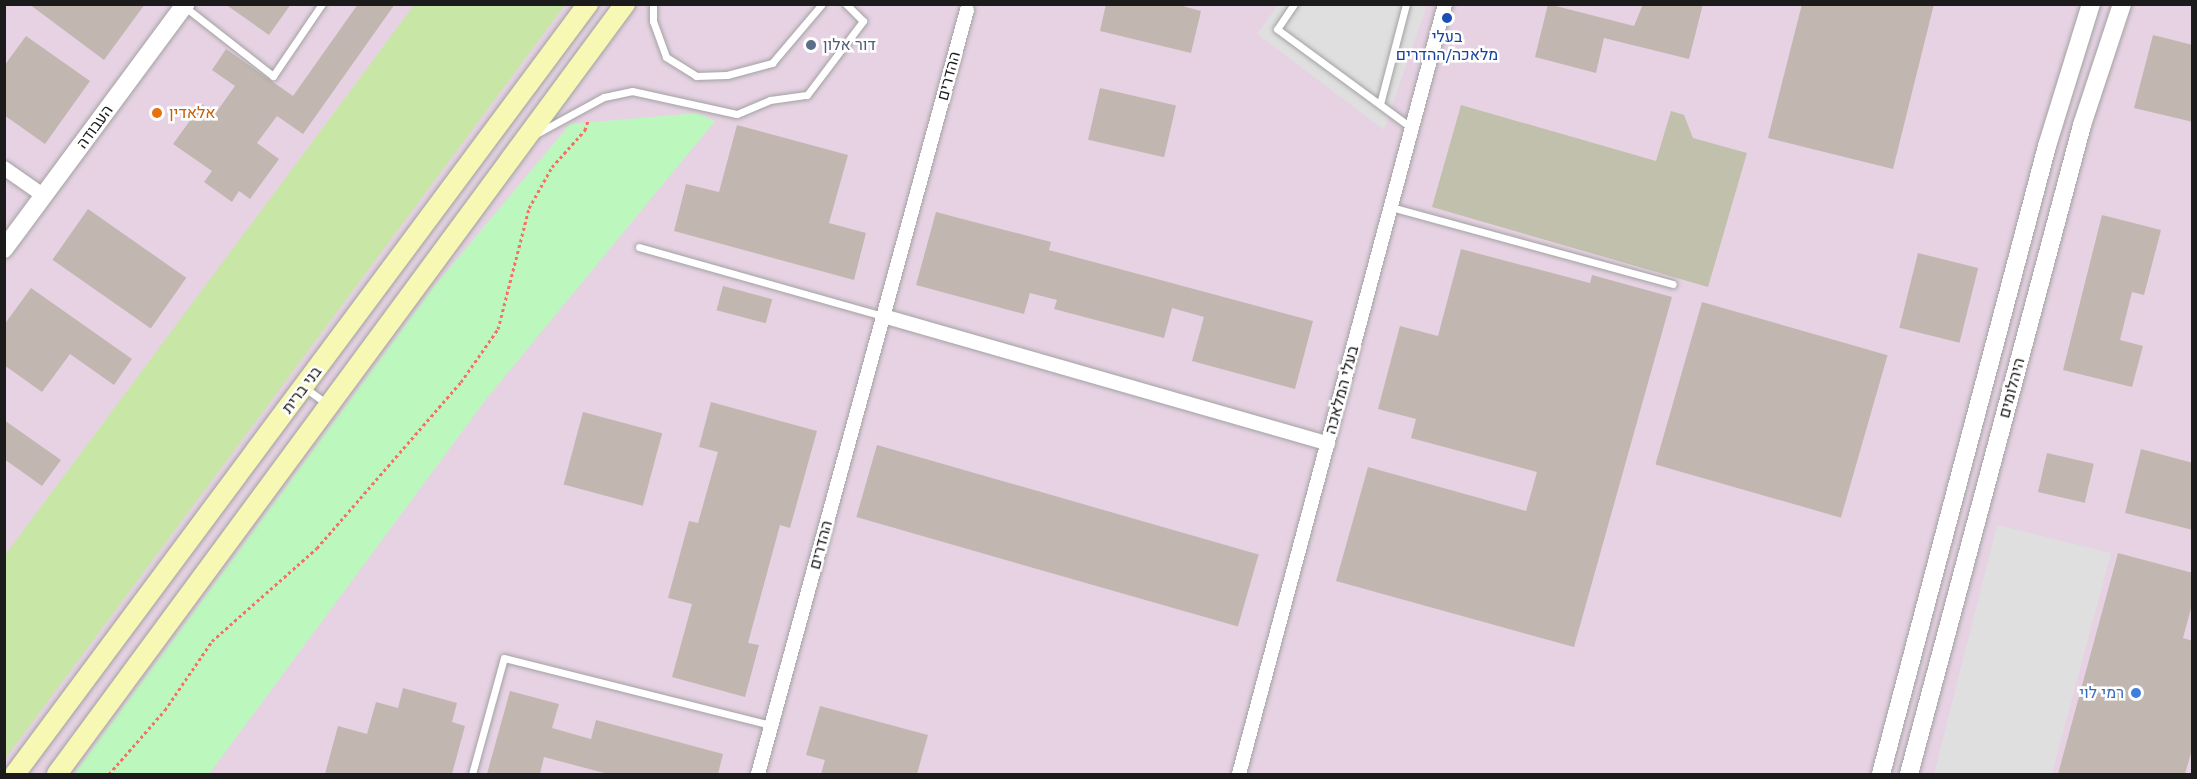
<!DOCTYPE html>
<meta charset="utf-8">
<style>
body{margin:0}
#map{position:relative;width:2197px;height:779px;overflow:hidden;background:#ede8e0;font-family:"Space Grotesk",Heebo,sans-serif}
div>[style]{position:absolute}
.industrial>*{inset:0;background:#e6d2e3;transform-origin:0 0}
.construction>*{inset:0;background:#c1c0ac}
.grass>*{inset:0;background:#c8e7a6}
.park>*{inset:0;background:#bcf8be}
.parking>*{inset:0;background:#dfdfdf}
.building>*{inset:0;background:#c1b7b0;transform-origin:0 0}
.path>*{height:3px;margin-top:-1.5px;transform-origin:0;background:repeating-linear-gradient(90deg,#f77067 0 3px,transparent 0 6px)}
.roads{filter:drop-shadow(0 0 2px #a2a2a2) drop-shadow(0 0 2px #a2a2a2)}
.service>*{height:7px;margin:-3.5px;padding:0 3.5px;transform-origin:3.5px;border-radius:3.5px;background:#fff}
.minor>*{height:14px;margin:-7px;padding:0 7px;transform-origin:7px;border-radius:7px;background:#fff}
.tertiary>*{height:18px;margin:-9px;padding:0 9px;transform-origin:9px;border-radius:9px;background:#fff}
.secondary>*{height:20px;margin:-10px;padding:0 10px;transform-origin:10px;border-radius:10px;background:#f7f8b3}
.dots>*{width:16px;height:16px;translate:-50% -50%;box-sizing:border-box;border:3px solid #fff;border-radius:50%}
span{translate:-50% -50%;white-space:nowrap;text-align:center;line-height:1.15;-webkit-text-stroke:5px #fff;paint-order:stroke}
.transit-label{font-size:16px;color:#164399}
.service-label{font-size:16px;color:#4e5e75}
.left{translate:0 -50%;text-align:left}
.street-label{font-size:16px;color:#1b1b1b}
.food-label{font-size:16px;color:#c56008}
.shop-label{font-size:16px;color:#366cbe}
.right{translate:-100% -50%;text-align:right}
.frame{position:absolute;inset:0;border:6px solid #1b1b1b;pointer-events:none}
</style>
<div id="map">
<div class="industrial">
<div style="left:5px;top:5px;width:2187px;height:769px"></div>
</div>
<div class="construction">
<div style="clip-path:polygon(1461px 105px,1656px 161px,1671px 111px,1684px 115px,1693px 138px,1747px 153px,1708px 287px,1432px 207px)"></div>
</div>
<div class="grass">
<div style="clip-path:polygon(414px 5px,565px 5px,5px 759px,5px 555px)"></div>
</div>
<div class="park">
<div style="clip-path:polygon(697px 113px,715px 121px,487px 398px,209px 774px,74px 774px,432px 289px,570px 124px)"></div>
</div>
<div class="parking">
<div style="clip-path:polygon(1278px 5px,1427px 5px,1384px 130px,1257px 34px)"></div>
<div style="clip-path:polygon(1997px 525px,2111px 553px,2052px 774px,1934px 774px)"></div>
</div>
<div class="building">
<div style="clip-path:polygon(29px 4px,145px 4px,104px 60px)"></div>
<div style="clip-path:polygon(225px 4px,291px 4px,269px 35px)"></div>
<div style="clip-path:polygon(358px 4px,395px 4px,303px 134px,277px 116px,257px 143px,279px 159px,250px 199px,239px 191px,232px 202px,204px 182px,212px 171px,173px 144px,202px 104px,215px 114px,235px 86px,212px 70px,226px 49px,293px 96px)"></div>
<div style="clip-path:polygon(1106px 4px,1175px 4px,1201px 11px,1191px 53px,1100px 31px)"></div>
<div style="clip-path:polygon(1548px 4px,1634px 26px,1643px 4px,1703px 4px,1689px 59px,1604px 38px,1596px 73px,1535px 57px)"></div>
<div style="clip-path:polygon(1802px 4px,1934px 4px,1893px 169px,1768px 138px)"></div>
<div style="clip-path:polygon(2153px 35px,2193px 45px,2193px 122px,2134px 108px)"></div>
<div style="clip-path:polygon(26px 36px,90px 81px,45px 144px,4px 115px,4px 66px)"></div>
<div style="left:1100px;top:88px;width:78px;height:53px;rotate:13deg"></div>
<div style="clip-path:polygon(737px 125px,848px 155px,829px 223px,866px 233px,854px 280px,674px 231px,686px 184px,719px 192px)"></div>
<div style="left:88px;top:209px;width:120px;height:62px;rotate:35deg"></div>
<div style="clip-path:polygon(936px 212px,1051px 242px,1049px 250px,1313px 321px,1295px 389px,1192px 361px,1204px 317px,1172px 308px,1164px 338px,1054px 309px,1057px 300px,1030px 293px,1024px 314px,916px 285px)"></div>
<div style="clip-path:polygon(2102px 215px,2161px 230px,2144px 295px,2132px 292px,2120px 340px,2143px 346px,2132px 387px,2063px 370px)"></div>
<div style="clip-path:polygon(1461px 249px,1590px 283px,1592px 275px,1672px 297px,1574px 647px,1336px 581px,1368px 467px,1526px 511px,1537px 472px,1411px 438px,1416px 419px,1378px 409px,1400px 326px,1438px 336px)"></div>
<div style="left:1918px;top:253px;width:62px;height:77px;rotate:14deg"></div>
<div style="left:723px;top:286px;width:51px;height:25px;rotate:15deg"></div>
<div style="clip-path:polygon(31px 288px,132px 359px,114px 385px,70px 354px,42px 392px,4px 365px,4px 325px)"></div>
<div style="left:1702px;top:302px;width:193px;height:169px;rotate:16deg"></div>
<div style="clip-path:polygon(711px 402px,817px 431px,790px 528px,780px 525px,748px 643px,759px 645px,745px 697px,672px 677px,692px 604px,668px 598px,689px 521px,698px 523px,718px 452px,699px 447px)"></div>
<div style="left:583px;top:412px;width:82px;height:75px;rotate:15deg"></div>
<div style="clip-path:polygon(4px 420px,61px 460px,42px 486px,4px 459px)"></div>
<div style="left:877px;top:445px;width:397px;height:75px;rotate:16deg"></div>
<div style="clip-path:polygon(2141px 449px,2193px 463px,2193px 530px,2125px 513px)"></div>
<div style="left:2047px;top:453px;width:48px;height:40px;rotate:13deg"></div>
<div style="clip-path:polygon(2118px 553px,2193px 573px,2193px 601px,2183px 638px,2193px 641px,2193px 746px,2185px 774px,2058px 774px)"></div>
<div style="clip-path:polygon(403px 688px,457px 703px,452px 722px,465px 726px,452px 774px,325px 774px,338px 726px,367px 734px,376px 702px,398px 708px)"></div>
<div style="clip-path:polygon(510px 691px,559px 704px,552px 728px,591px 739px,596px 720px,723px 754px,718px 774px,608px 774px,544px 757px,540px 774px,487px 774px)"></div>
<div style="clip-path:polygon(820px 706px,928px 735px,917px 774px,821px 774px,825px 760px,806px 755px)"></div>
</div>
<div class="path">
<div style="left:109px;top:774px;width:85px;rotate:-48.8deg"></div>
<div style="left:165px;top:710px;width:83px;rotate:-55.7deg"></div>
<div style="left:212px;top:641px;width:140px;rotate:-41.5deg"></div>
<div style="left:317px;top:548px;width:220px;rotate:-49.1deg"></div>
<div style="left:461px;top:382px;width:65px;rotate:-55.1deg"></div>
<div style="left:498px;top:329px;width:125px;rotate:-75.6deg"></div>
<div style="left:529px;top:208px;width:47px;rotate:-60.7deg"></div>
<div style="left:552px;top:167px;width:50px;rotate:-48.3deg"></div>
<div style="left:585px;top:130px;width:10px;rotate:-73deg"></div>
</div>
<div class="roads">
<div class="service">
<div style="left:653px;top:4px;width:17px;rotate:90deg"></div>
<div style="left:653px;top:21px;width:38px;rotate:70deg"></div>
<div style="left:666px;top:57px;width:36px;rotate:32deg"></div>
<div style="left:696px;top:76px;width:31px;rotate:-2deg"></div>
<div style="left:727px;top:75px;width:47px;rotate:-14.9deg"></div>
<div style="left:772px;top:63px;width:77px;rotate:-49.7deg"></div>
<div style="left:1294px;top:4px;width:30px;rotate:124deg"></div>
<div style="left:1277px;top:29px;width:167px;rotate:36.3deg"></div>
<div style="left:185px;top:7px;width:112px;rotate:38.1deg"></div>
<div style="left:273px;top:76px;width:87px;rotate:-55.8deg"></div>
<div style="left:1380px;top:104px;width:103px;rotate:-75.4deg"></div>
<div style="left:536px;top:134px;width:77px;rotate:-28.6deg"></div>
<div style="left:604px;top:97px;width:29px;rotate:-12deg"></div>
<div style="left:632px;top:91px;width:107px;rotate:12.4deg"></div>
<div style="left:737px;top:114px;width:36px;rotate:-23deg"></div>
<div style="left:770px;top:100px;width:37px;rotate:-8deg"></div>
<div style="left:807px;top:95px;width:93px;rotate:-52.9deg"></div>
<div style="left:863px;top:21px;width:24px;rotate:-135deg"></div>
<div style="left:1391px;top:207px;width:292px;rotate:15.3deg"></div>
<div style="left:639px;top:247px;width:254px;rotate:15.8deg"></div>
<div style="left:305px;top:388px;width:27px;rotate:36deg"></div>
<div style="left:472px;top:774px;width:120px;rotate:-74.6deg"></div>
<div style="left:504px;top:658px;width:275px;rotate:14.1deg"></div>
</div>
<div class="minor">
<div style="left:4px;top:168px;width:49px;rotate:35deg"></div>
<div style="left:883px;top:316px;width:463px;rotate:16deg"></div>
<div style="left:758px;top:774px;width:792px;rotate:-74.7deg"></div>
<div style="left:1239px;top:774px;width:797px;rotate:-75.02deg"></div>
</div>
<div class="tertiary">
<div style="left:4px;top:249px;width:305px;rotate:-53.5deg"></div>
<div style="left:1881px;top:774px;width:650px;rotate:-75.19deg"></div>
<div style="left:2047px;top:146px;width:149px;rotate:-72.8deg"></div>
<div style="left:1909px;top:774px;width:672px;rotate:-75.07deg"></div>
<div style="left:2082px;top:125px;width:127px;rotate:-71.7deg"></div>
</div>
<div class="secondary">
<div style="left:15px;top:774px;width:960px;rotate:-53.35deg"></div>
<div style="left:57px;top:774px;width:957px;rotate:-53.59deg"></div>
</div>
</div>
<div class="dots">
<div style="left:1447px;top:18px;background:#1a4fb4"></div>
<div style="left:811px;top:45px;background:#5c6f8a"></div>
<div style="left:157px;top:113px;background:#e8710a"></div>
<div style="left:2136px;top:693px;background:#3f7fe0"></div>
</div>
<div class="transit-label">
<span style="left:1447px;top:46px">בעלי<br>מלאכה/ההדרים</span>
</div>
<div class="service-label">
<span class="left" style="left:823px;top:45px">דור אלון</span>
</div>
<div class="street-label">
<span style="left:949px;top:76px;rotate:-75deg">ההדרים</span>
<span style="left:95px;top:127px;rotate:-54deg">העבודה</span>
<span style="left:2012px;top:388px;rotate:-75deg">היהלומים</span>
<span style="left:302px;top:390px;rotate:-53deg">בני ברית</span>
<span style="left:1342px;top:390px;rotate:-75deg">בעלי המלאכה</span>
<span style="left:821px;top:545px;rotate:-75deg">ההדרים</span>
</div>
<div class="food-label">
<span class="left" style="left:169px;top:113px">אלאדין</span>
</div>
<div class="shop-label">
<span class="right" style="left:2124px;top:693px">רמי לוי</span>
</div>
<div class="frame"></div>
</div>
